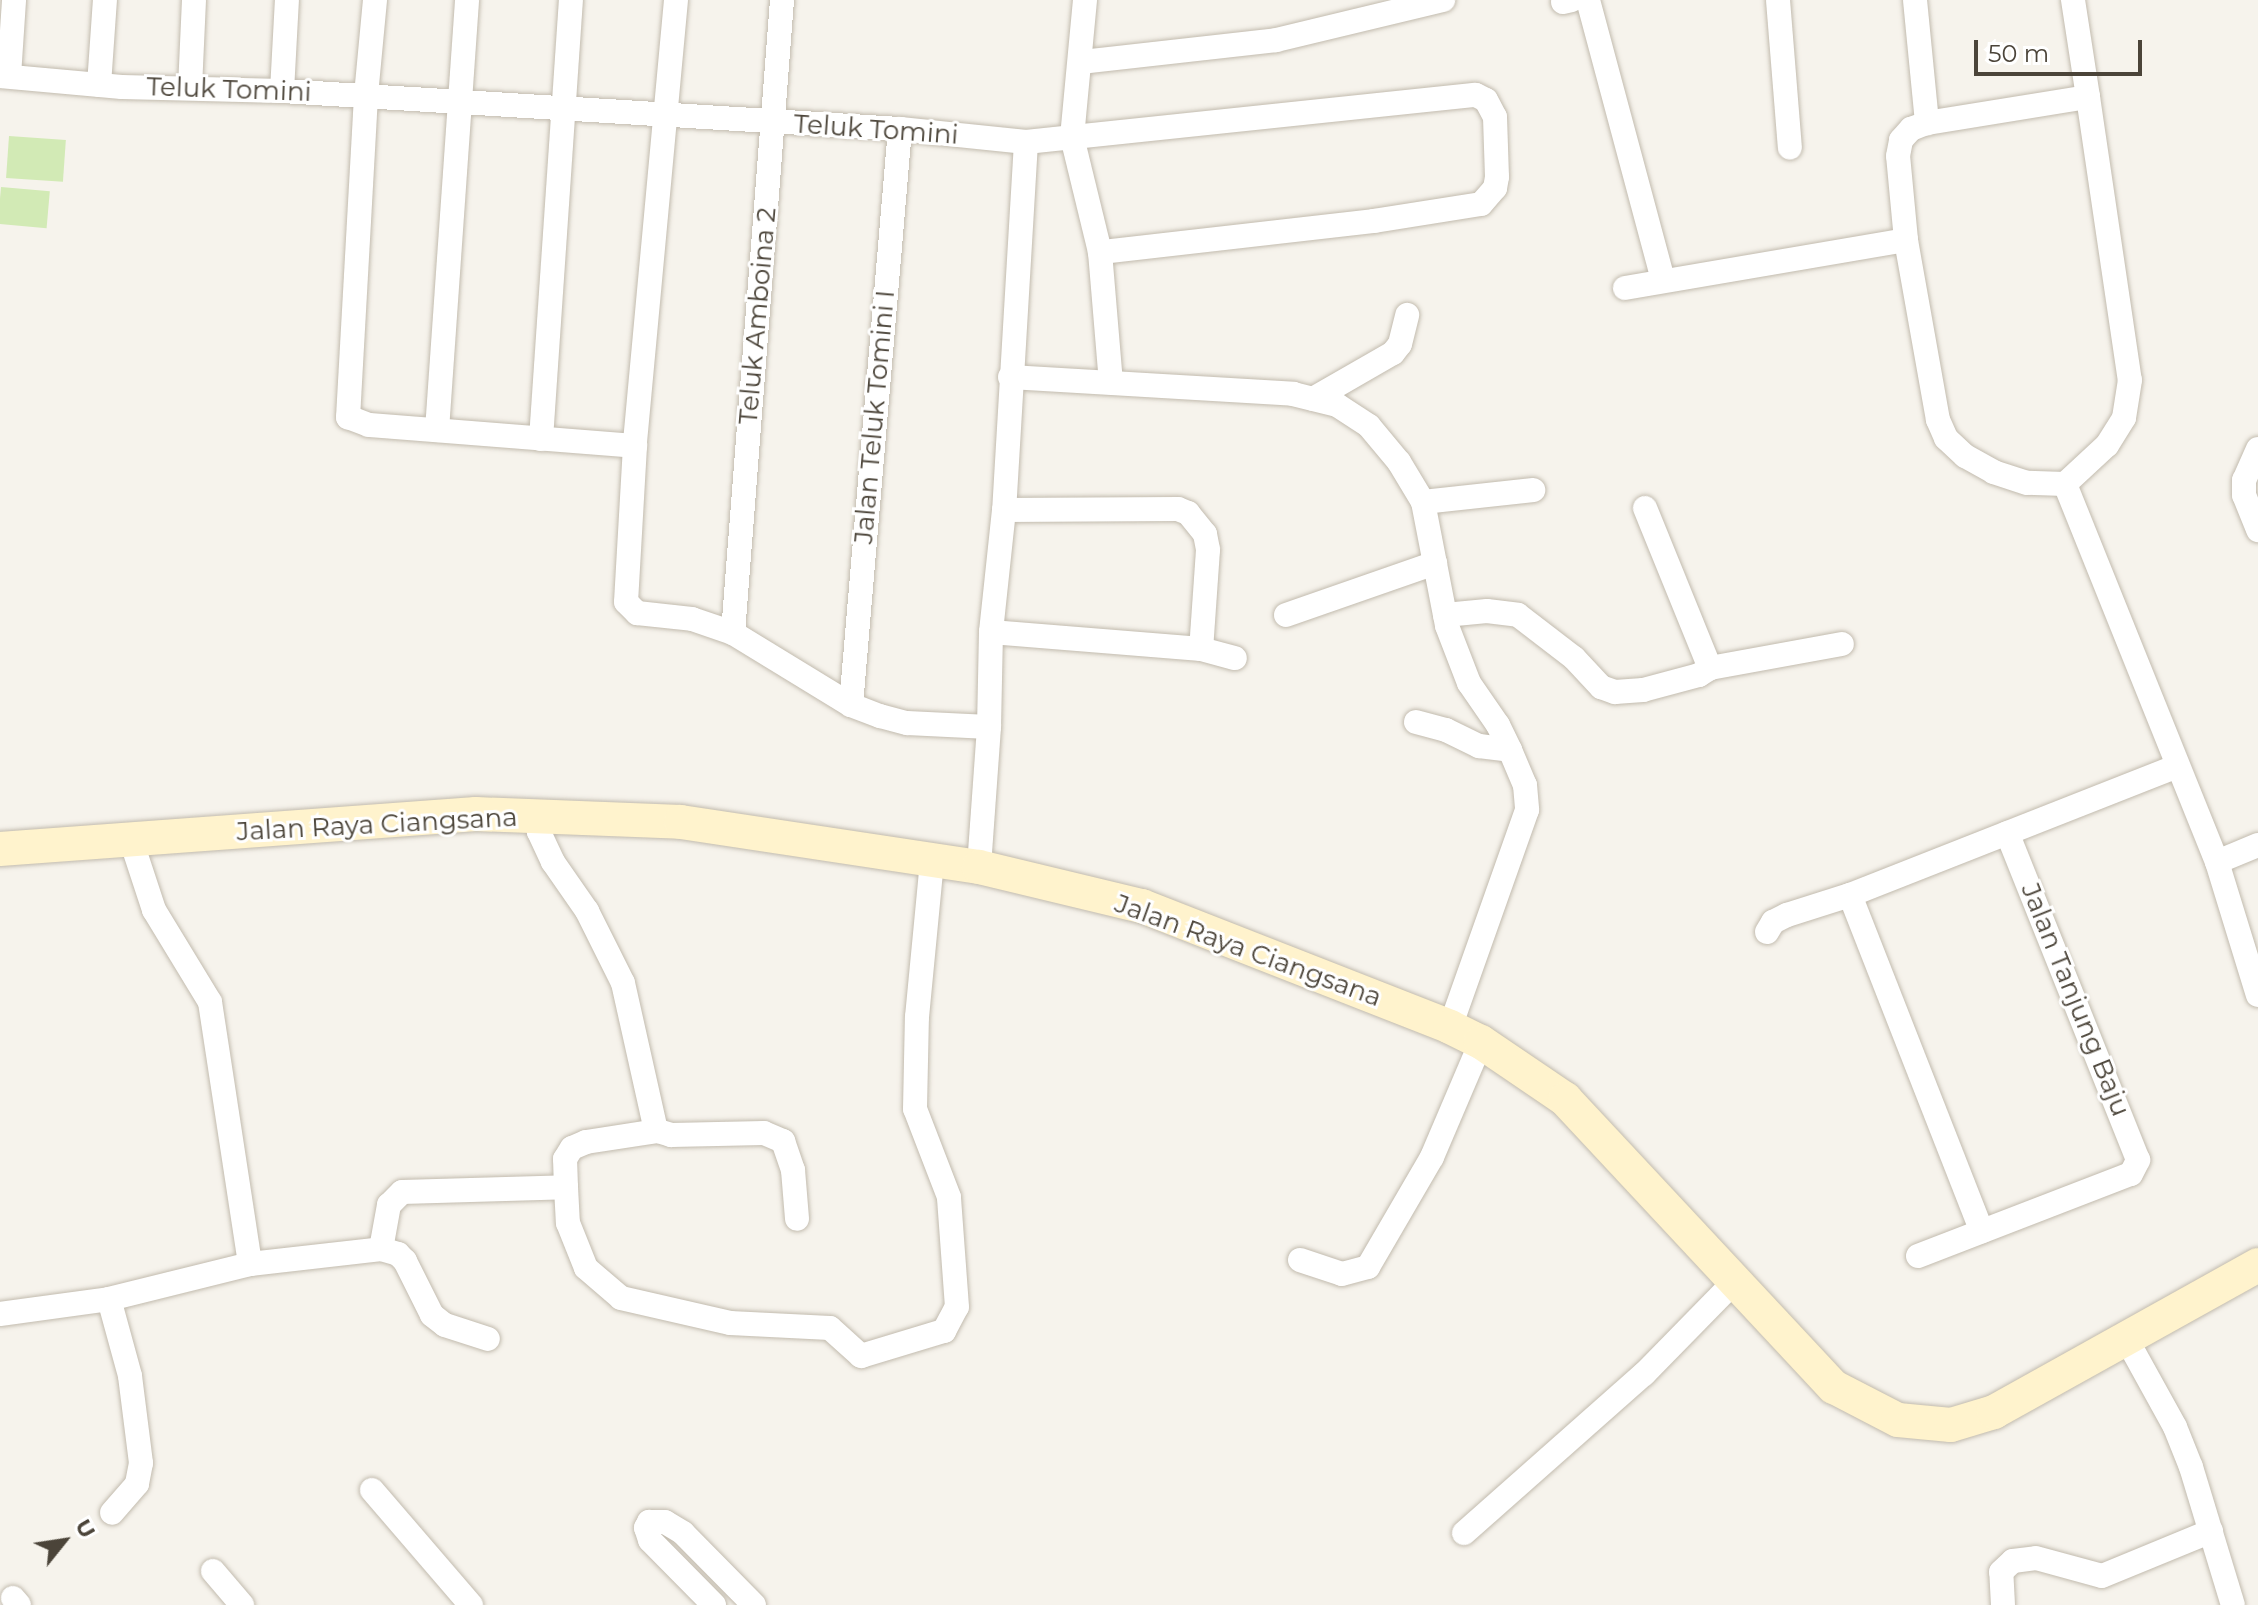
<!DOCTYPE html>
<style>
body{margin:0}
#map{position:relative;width:2258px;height:1605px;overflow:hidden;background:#f6f3ec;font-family:Montserrat,sans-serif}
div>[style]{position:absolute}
.green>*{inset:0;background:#d2eab5;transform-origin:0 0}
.roads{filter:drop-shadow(0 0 2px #c2bbae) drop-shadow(0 0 2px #c2bbae)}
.minor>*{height:24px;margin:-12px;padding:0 12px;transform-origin:12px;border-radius:12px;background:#fff}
.secondary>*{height:34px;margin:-17px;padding:0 17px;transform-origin:17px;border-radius:17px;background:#fff3cd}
span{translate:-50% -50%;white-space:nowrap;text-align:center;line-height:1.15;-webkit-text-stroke:6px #fff;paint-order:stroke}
.street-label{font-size:26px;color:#4b4439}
.north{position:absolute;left:24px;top:1501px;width:80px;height:80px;-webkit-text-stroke:6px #fff;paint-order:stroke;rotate:60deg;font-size:22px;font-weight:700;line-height:32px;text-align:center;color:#4b4439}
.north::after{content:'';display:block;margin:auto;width:28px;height:36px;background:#4b4439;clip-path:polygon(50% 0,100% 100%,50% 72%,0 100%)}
.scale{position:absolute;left:1974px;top:40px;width:168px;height:36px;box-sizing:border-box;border:4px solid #4b4439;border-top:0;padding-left:10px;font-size:24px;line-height:28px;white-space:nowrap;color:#4b4439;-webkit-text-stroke:6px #fff;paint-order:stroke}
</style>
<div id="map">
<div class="green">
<div style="left:9px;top:136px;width:57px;height:42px;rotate:4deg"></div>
<div style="left:1px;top:187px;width:49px;height:37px;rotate:5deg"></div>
</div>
<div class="roads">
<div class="minor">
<div style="left:375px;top:0;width:96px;rotate:95.4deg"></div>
<div style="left:366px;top:96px;width:322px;rotate:93.2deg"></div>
<div style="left:348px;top:417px;width:22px;rotate:21deg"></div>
<div style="left:369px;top:425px;width:267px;rotate:4.5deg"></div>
<div style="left:676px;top:0;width:448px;rotate:95.3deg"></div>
<div style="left:635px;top:446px;width:156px;rotate:93.3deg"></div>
<div style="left:626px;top:602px;width:16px;rotate:45deg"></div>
<div style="left:637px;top:613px;width:55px;rotate:6.2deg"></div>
<div style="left:692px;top:619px;width:43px;rotate:18.9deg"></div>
<div style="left:733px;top:633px;width:138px;rotate:31.4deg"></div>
<div style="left:851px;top:705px;width:31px;rotate:21deg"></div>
<div style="left:880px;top:716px;width:28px;rotate:15deg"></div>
<div style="left:907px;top:723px;width:82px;rotate:2.8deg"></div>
<div style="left:1085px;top:0;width:138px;rotate:95.4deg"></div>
<div style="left:1072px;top:137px;width:118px;rotate:76.3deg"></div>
<div style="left:1100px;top:252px;width:131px;rotate:85.2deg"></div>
<div style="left:1588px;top:0;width:289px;rotate:75deg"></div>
<div style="left:1778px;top:0;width:148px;rotate:85.4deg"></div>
<div style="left:1915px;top:0;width:124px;rotate:84.4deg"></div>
<div style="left:2073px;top:0;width:98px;rotate:81.2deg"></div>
<div style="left:1563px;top:2px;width:9px;rotate:-13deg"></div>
<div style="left:1081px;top:62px;width:196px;rotate:-6.4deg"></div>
<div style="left:1276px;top:40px;width:172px;rotate:-13.5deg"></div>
<div style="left:0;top:76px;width:122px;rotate:5.2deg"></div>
<div style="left:122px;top:87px;width:160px;rotate:1.4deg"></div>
<div style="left:282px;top:91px;width:619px;rotate:3.52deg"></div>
<div style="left:900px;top:129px;width:127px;rotate:5.9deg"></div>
<div style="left:1026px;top:142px;width:369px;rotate:93.4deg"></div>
<div style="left:1004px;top:510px;width:123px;rotate:96.1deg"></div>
<div style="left:991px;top:632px;width:95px;rotate:91.2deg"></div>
<div style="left:989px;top:727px;width:140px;rotate:94.1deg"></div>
<div style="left:9px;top:76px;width:76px;rotate:-86.2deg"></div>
<div style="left:99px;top:85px;width:85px;rotate:-86deg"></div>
<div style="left:190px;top:88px;width:88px;rotate:-87.4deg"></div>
<div style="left:282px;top:91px;width:91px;rotate:-86.9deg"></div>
<div style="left:2088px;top:97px;width:286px;rotate:81.6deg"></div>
<div style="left:2130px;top:380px;width:38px;rotate:99deg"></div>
<div style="left:2124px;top:418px;width:32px;rotate:122deg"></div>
<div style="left:2107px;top:445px;width:57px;rotate:137.1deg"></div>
<div style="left:2065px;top:484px;width:38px;rotate:-178deg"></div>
<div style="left:2027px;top:483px;width:35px;rotate:-162deg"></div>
<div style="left:1994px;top:472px;width:33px;rotate:-151deg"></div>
<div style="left:1965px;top:456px;width:26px;rotate:-137deg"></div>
<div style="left:1946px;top:438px;width:20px;rotate:-114deg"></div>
<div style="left:1938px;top:420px;width:183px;rotate:-100.1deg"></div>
<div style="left:1906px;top:240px;width:84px;rotate:-95.4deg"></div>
<div style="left:1898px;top:156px;width:16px;rotate:-79deg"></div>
<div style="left:1901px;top:140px;width:15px;rotate:-48deg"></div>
<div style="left:1911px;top:129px;width:17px;rotate:-21deg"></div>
<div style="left:1927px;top:123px;width:163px;rotate:-9.2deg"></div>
<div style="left:1026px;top:142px;width:452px;rotate:-6deg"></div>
<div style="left:1476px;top:95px;width:11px;rotate:27deg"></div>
<div style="left:1486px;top:100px;width:19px;rotate:62deg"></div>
<div style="left:1495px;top:117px;width:60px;rotate:88.1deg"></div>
<div style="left:1497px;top:177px;width:11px;rotate:100deg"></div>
<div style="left:1495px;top:188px;width:21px;rotate:131deg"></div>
<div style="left:1481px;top:204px;width:108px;rotate:171deg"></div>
<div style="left:1374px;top:221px;width:276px;rotate:173.5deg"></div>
<div style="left:1625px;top:288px;width:285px;rotate:-9.7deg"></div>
<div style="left:1010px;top:377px;width:284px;rotate:3.4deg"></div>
<div style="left:1293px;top:394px;width:45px;rotate:14deg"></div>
<div style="left:1337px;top:405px;width:38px;rotate:33deg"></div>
<div style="left:1369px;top:426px;width:47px;rotate:50.2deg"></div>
<div style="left:1399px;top:462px;width:47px;rotate:59deg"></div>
<div style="left:1423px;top:502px;width:111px;rotate:-6.2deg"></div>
<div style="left:1313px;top:399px;width:92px;rotate:-29.9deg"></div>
<div style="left:1393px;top:353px;width:11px;rotate:-52deg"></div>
<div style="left:1400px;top:344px;width:30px;rotate:-76deg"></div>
<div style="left:437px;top:430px;width:431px;rotate:-86deg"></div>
<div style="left:541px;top:439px;width:440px;rotate:-86.1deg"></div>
<div style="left:2258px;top:449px;width:34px;rotate:114deg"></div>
<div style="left:2244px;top:480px;width:15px;rotate:90deg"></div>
<div style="left:2244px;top:495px;width:38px;rotate:68deg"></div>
<div style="left:2065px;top:484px;width:407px;rotate:68.1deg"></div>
<div style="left:2217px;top:862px;width:139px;rotate:72.9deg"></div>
<div style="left:1423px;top:502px;width:126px;rotate:79deg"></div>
<div style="left:1447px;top:626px;width:61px;rotate:68.9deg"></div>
<div style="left:1469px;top:683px;width:51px;rotate:55.4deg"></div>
<div style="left:1498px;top:725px;width:28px;rotate:64deg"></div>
<div style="left:1645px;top:508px;width:173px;rotate:67.9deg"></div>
<div style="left:1004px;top:510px;width:174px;rotate:-0.3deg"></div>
<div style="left:1178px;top:509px;width:11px;rotate:22deg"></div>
<div style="left:1188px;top:513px;width:27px;rotate:51deg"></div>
<div style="left:1205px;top:534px;width:16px;rotate:79deg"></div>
<div style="left:1208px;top:550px;width:99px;rotate:94deg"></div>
<div style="left:1286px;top:615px;width:158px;rotate:-19.2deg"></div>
<div style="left:1445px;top:615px;width:42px;rotate:-5.4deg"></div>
<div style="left:1487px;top:611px;width:31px;rotate:7deg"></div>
<div style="left:1518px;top:615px;width:71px;rotate:37.5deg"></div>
<div style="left:1574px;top:658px;width:40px;rotate:47deg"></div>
<div style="left:1601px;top:687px;width:15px;rotate:20deg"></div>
<div style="left:1615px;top:692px;width:28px;rotate:-4deg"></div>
<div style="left:1643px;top:690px;width:58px;rotate:-15deg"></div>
<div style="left:1699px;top:675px;width:13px;rotate:-32deg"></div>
<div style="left:1710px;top:668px;width:134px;rotate:-10.3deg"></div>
<div style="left:991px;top:632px;width:211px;rotate:4.6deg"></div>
<div style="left:1201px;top:649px;width:35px;rotate:15deg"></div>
<div style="left:733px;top:633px;width:635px;rotate:-85.57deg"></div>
<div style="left:851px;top:705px;width:578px;rotate:-85.14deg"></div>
<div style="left:1416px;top:722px;width:31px;rotate:15deg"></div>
<div style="left:1446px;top:730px;width:37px;rotate:26deg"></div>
<div style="left:1479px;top:746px;width:31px;rotate:7deg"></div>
<div style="left:1510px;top:750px;width:38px;rotate:67deg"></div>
<div style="left:1525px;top:785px;width:25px;rotate:85deg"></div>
<div style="left:1527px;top:810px;width:230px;rotate:109.5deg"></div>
<div style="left:541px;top:817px;width:15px;rotate:98deg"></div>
<div style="left:539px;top:832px;width:33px;rotate:65deg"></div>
<div style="left:553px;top:862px;width:60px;rotate:55.2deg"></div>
<div style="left:587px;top:911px;width:80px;rotate:63.4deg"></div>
<div style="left:623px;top:983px;width:147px;rotate:77.4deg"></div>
<div style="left:655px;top:1126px;width:6px;rotate:59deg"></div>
<div style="left:658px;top:1131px;width:14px;rotate:17deg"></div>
<div style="left:671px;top:1135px;width:93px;rotate:-1.2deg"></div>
<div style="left:764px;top:1133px;width:21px;rotate:23deg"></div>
<div style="left:783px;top:1141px;width:31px;rotate:71deg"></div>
<div style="left:793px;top:1170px;width:49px;rotate:85.3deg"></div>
<div style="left:131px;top:840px;width:74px;rotate:71.8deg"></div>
<div style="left:154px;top:910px;width:108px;rotate:58.7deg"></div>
<div style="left:210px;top:1002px;width:265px;rotate:81.3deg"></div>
<div style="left:250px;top:1264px;width:132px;rotate:-6.5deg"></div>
<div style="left:381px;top:1249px;width:45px;rotate:-79.7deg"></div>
<div style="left:389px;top:1205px;width:18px;rotate:-45deg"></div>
<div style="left:402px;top:1192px;width:164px;rotate:-1.7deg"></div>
<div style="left:566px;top:1187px;width:36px;rotate:87deg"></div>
<div style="left:568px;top:1223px;width:48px;rotate:68.2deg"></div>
<div style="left:586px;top:1268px;width:46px;rotate:40.6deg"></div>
<div style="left:621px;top:1298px;width:112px;rotate:12.9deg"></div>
<div style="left:730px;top:1323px;width:100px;rotate:2.9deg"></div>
<div style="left:830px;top:1328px;width:42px;rotate:42.1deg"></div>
<div style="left:861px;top:1356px;width:87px;rotate:-16.8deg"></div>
<div style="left:944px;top:1331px;width:27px;rotate:-62deg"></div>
<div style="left:957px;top:1307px;width:110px;rotate:-94.2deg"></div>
<div style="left:949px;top:1197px;width:94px;rotate:-111.1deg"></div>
<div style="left:915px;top:1109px;width:92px;rotate:-88.8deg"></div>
<div style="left:917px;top:1017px;width:158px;rotate:-84.5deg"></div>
<div style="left:2217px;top:862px;width:44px;rotate:-22.5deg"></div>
<div style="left:1850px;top:895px;width:361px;rotate:68.6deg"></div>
<div style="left:1767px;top:932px;width:12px;rotate:-59deg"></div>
<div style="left:1773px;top:922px;width:16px;rotate:-27deg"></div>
<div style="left:1787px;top:915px;width:66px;rotate:-17.6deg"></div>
<div style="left:1850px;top:895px;width:352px;rotate:-21.5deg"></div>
<div style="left:566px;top:1187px;width:28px;rotate:-92deg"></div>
<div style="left:565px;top:1159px;width:13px;rotate:-58deg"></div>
<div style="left:572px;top:1148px;width:15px;rotate:-23deg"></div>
<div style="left:586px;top:1142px;width:73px;rotate:-8.7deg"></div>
<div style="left:381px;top:1249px;width:18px;rotate:16deg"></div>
<div style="left:398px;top:1254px;width:10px;rotate:45deg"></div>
<div style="left:405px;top:1261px;width:60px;rotate:63.4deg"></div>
<div style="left:432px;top:1315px;width:16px;rotate:38deg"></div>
<div style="left:445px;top:1325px;width:45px;rotate:18deg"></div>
<div style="left:1918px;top:1256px;width:228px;rotate:-21.1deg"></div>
<div style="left:2131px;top:1174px;width:16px;rotate:-63deg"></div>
<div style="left:2138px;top:1160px;width:352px;rotate:-111.8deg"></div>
<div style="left:1300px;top:1260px;width:44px;rotate:18.4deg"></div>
<div style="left:1342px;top:1274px;width:27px;rotate:-15deg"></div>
<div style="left:1368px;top:1267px;width:127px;rotate:-59.8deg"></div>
<div style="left:1432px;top:1157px;width:125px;rotate:-66.9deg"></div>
<div style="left:109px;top:1299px;width:80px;rotate:74.7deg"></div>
<div style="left:130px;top:1376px;width:88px;rotate:82.8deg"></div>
<div style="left:141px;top:1463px;width:21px;rotate:101deg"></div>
<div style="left:137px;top:1484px;width:38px;rotate:131deg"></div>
<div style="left:0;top:1314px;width:110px;rotate:-7.8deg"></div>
<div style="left:109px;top:1299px;width:145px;rotate:-13.9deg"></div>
<div style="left:2127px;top:1340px;width:99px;rotate:61.1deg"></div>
<div style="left:2175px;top:1427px;width:43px;rotate:68.2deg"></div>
<div style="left:2191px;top:1467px;width:144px;rotate:73.1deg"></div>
<div style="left:372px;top:1490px;width:152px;rotate:49.3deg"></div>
<div style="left:1464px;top:1533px;width:240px;rotate:-41.5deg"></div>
<div style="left:1644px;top:1374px;width:133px;rotate:-45.6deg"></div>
<div style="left:213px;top:1571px;width:45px;rotate:49.5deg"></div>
<div style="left:13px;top:1598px;width:9px;rotate:49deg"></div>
<div style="left:714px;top:1605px;width:91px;rotate:-134.6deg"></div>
<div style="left:650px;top:1540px;width:13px;rotate:-108deg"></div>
<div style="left:646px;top:1528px;width:7px;rotate:-63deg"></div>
<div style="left:649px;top:1522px;width:16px"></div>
<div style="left:665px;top:1522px;width:21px;rotate:31deg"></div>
<div style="left:683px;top:1533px;width:101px;rotate:45.4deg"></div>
<div style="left:2003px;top:1605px;width:33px;rotate:-93deg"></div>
<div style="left:2001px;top:1572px;width:16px;rotate:-43deg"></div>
<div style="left:2013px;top:1561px;width:23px;rotate:-7deg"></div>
<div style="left:2036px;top:1558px;width:68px;rotate:15.3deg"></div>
<div style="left:2102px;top:1576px;width:118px;rotate:-22.4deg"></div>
</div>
<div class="secondary">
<div style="left:0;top:849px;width:477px;rotate:-4.2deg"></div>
<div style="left:476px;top:814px;width:205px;rotate:2.2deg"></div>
<div style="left:681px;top:822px;width:301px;rotate:8.6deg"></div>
<div style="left:979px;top:867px;width:168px;rotate:13.5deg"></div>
<div style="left:1142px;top:906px;width:331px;rotate:21.4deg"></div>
<div style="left:1450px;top:1027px;width:34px;rotate:26deg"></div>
<div style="left:1481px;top:1042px;width:102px;rotate:34.2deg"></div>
<div style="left:1565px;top:1099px;width:394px;rotate:47deg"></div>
<div style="left:1834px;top:1387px;width:72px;rotate:27.3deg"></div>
<div style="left:1898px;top:1420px;width:53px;rotate:5.4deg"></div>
<div style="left:1951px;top:1425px;width:45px;rotate:-16.8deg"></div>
<div style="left:1994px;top:1412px;width:302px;rotate:-29.1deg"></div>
</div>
</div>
<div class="street-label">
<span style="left:229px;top:90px;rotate:2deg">Teluk Tomini</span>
<span style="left:876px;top:130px;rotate:4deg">Teluk Tomini</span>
<span style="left:758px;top:316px;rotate:-85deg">Teluk Amboina 2</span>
<span style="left:875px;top:417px;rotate:-85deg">Jalan Teluk Tomini I</span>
<span style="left:377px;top:825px;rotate:-3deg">Jalan Raya Ciangsana</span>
<span style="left:1248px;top:951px;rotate:20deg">Jalan Raya Ciangsana</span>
<span style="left:2075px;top:1000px;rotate:68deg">Jalan Tanjung Baju</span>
</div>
<div class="north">U</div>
<div class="scale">50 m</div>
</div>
